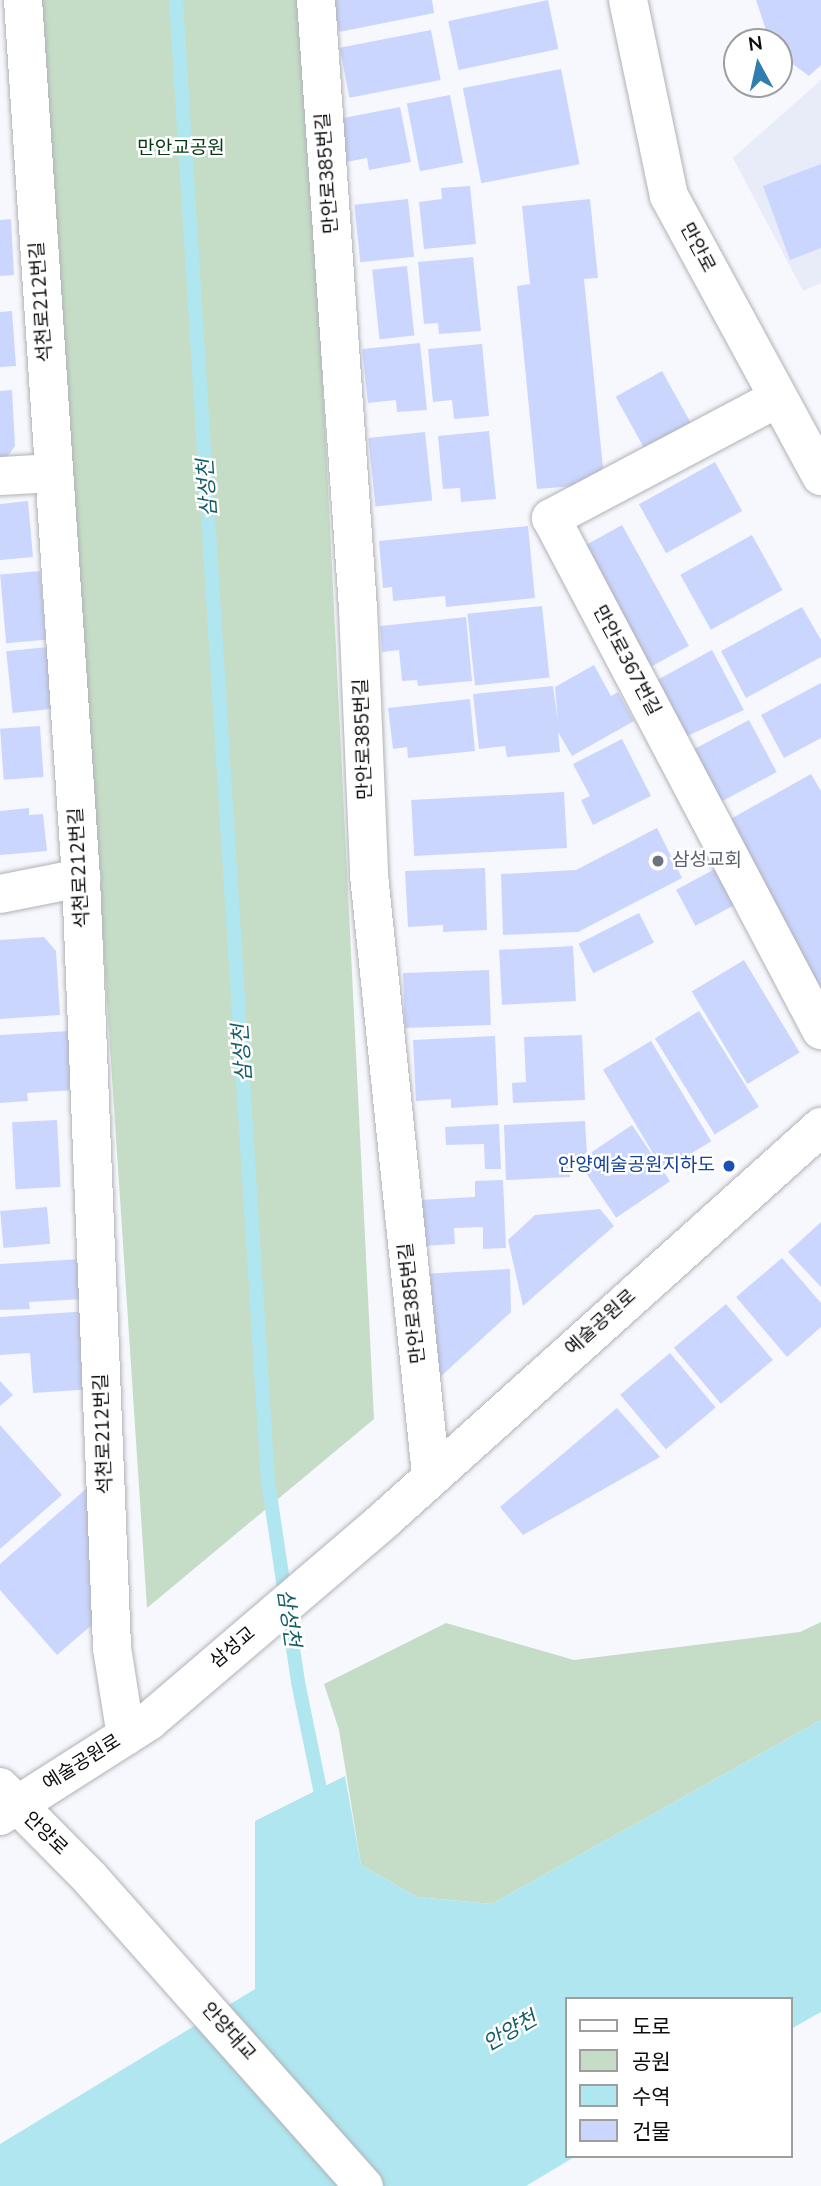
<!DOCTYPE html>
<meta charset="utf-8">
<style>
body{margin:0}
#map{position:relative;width:821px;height:2186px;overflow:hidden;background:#f6f8fd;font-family:"Nunito Sans","Noto Sans KR",sans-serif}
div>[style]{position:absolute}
.built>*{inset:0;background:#e8ebf8}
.green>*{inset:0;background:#c5ddc7}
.water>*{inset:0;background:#b0e6f0}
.stream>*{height:14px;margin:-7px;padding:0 7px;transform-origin:7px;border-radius:7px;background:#b0e6f0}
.building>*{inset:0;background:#cbd6fe;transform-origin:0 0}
.roads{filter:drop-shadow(0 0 2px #b0b2b7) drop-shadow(0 0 2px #b0b2b7)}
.minor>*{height:38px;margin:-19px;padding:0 19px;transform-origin:19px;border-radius:19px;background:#fff}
.dots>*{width:19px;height:19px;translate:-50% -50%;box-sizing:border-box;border:4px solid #fff;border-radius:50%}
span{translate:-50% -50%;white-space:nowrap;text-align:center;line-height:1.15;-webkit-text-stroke:5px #fff;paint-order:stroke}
.park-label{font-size:19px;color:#023a12}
.street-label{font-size:19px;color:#0d0d0f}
.worship-label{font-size:19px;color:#5b616d}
.left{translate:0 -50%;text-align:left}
.transit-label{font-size:19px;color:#164399}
.right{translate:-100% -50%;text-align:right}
.water-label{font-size:21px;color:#155e68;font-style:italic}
.legend{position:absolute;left:565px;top:1997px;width:228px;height:161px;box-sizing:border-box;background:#fff;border:2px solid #9e9e9f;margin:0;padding:9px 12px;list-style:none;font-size:21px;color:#0d0d0f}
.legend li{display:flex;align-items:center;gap:14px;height:35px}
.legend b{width:35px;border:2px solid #9e9e9f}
.north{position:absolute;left:723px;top:28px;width:70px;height:70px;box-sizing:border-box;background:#fff;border:2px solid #9e9e9f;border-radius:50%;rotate:352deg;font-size:19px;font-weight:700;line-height:28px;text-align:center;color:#0d0d0f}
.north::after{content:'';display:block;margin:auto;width:24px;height:32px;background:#317db0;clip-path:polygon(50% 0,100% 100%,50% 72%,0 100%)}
</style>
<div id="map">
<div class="built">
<div style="clip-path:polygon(821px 80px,821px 283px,803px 291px,733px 158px)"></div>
</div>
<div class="green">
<div style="clip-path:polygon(41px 0,304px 0,374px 1419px,147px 1608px)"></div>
<div style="clip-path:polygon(821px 1622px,821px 1720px,492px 1904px,417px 1897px,361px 1865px,339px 1730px,324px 1684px,446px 1623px,574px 1660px,800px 1632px)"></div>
</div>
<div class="water">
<div style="clip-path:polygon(821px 1720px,821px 2012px,791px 2029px,791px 1999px,567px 1999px,567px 2156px,576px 2156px,526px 2186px,0 2186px,0 2144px,255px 1989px,255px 1821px,345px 1776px,361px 1865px,417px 1897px,492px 1904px)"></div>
</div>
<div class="stream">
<div style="left:176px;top:0;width:1484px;rotate:86.45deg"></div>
<div style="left:268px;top:1481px;width:203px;rotate:81.5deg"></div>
<div style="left:298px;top:1682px;width:125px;rotate:78.4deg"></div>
</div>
<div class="building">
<div style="clip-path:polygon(333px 0,432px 0,434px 13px,339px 32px)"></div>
<div style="left:548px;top:0;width:50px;height:102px;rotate:78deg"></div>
<div style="clip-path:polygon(756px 0,821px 0,821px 65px,809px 76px,779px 54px,779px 42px,770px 42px)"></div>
<div style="left:431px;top:30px;width:51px;height:93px;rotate:79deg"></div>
<div style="left:561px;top:69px;width:97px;height:100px;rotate:79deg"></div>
<div style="left:450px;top:95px;width:69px;height:44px;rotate:79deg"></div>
<div style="clip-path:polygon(400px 107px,411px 162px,369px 170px,367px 158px,346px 162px,338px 119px)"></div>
<div style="clip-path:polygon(821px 164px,821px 248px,790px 260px,763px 186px)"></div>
<div style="clip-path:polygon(470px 186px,476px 244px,424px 249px,419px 202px,442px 199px,441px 188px)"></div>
<div style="left:408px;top:199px;width:58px;height:54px;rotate:84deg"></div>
<div style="clip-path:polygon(590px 199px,598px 278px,584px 279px,603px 468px,588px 485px,537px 489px,517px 286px,530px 284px,522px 206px)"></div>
<div style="clip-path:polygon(11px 219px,14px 275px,0 276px,0 220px)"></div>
<div style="clip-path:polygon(473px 257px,481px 331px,439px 334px,438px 323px,424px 324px,418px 262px)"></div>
<div style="left:407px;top:266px;width:70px;height:35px;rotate:84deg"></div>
<div style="clip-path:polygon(12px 311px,16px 366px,0 367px,0 312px)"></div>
<div style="clip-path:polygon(420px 343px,427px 410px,397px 412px,396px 400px,368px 403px,362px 349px)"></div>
<div style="clip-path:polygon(482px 344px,489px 416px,454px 419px,452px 400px,433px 402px,428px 349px)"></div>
<div style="left:662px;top:371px;width:65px;height:53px;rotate:61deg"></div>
<div style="clip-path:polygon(12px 390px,15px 446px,0 467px,0 391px)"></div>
<div style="clip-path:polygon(489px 431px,496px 499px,461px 502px,460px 488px,443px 489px,438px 436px)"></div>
<div style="left:425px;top:432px;width:69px;height:57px;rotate:84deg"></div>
<div style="left:715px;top:462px;width:56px;height:87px;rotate:61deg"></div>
<div style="clip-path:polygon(28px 501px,33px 557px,0 560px,0 504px)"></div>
<div style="left:622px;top:525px;width:138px;height:52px;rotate:61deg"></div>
<div style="clip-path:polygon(528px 526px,535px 598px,446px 607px,445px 596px,393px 601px,392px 587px,383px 588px,379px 541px)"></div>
<div style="left:752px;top:535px;width:63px;height:82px;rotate:61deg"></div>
<div style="left:40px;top:571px;width:69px;height:40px;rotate:85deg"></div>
<div style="left:542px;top:606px;width:72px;height:75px;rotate:84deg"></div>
<div style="clip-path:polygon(802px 607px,821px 640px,821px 657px,746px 698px,721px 651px)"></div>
<div style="clip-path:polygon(466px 617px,472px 681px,418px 686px,417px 680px,402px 681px,399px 650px,382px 652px,380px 626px)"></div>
<div style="left:47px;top:647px;width:62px;height:41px;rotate:84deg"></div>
<div style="clip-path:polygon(712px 650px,744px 710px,685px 737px,650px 684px)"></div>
<div style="clip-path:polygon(594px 665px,611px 696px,618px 692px,634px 721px,572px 756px,558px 732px,560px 752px,507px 757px,505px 746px,479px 749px,473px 694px,553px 686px,558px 722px,555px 687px)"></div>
<div style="clip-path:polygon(821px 683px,821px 738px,784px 758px,761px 715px)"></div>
<div style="clip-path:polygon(470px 699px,475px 751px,408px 758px,407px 747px,393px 749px,388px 708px)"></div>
<div style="left:749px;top:720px;width:59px;height:72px;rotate:62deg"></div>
<div style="left:40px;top:726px;width:51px;height:40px;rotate:86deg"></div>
<div style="clip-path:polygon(622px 739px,651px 796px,593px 825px,581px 800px,590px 796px,573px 764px)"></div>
<div style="clip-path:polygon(811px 774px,821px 791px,821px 994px,727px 821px)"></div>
<div style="left:564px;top:792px;width:56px;height:153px;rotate:87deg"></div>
<div style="clip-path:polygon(29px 808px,29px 815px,43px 814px,47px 851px,0 855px,0 811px)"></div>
<div style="clip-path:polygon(657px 828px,682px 878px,578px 932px,503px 935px,501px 874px,576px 870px)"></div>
<div style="clip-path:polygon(485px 868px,487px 930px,443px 932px,443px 925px,408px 927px,405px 871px)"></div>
<div style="left:715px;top:869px;width:41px;height:44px;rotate:62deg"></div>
<div style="left:639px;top:913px;width:33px;height:68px;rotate:63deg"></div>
<div style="clip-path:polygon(44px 937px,56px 951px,60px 1015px,0 1019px,0 940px)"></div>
<div style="left:573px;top:946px;width:55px;height:74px;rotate:87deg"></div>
<div style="left:744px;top:960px;width:108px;height:61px;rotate:59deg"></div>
<div style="left:489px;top:970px;width:55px;height:86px;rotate:88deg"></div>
<div style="left:699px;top:1011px;width:113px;height:52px;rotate:58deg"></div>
<div style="clip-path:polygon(70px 1031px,74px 1090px,27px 1093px,28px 1101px,0 1103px,0 1035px)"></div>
<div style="clip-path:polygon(582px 1035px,585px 1100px,513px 1103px,512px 1083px,526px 1082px,524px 1037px)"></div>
<div style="clip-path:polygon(495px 1036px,498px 1105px,451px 1108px,451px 1099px,416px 1101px,413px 1040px)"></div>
<div style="left:651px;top:1041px;width:117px;height:56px;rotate:59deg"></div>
<div style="left:57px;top:1120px;width:67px;height:45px;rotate:87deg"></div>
<div style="clip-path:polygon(585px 1121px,587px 1154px,579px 1155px,579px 1164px,570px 1165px,570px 1177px,506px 1180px,504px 1125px)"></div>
<div style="clip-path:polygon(499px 1124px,501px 1169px,485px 1169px,484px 1144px,446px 1145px,445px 1127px)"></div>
<div style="left:632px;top:1125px;width:68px;height:65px;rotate:56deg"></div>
<div style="clip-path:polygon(503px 1180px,506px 1248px,483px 1249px,483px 1227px,454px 1228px,455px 1244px,423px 1246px,420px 1200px,475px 1197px,475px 1181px)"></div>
<div style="left:47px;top:1207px;width:37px;height:47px;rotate:85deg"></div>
<div style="clip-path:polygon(600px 1209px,614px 1226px,523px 1306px,508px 1240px,535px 1215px)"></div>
<div style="clip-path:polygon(821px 1222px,821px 1287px,788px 1252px)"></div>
<div style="clip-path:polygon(782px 1258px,821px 1303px,821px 1327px,787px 1357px,736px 1297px)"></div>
<div style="clip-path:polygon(81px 1259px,84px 1299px,29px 1302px,30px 1309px,0 1310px,0 1264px)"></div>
<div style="clip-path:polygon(510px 1269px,511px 1312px,439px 1378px,422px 1274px)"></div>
<div style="left:726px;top:1304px;width:73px;height:68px;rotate:50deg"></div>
<div style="clip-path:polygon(89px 1311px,94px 1389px,33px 1393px,30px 1353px,0 1355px,0 1317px)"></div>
<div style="left:670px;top:1353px;width:71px;height:65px;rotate:50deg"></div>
<div style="clip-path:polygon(0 1381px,13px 1395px,0 1406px)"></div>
<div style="clip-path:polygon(617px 1408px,660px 1457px,523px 1535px,500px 1507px)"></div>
<div style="clip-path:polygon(0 1425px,62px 1495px,0 1549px)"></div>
<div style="clip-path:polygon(87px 1488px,101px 1617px,57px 1655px,0 1590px,0 1564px)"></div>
</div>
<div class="roads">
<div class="minor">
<div style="left:23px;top:0;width:880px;rotate:86.22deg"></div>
<div style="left:81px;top:878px;width:771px;rotate:87.69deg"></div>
<div style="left:112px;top:1648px;width:89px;rotate:81deg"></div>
<div style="left:316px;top:0;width:609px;rotate:86.05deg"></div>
<div style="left:358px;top:608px;width:267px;rotate:87.6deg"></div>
<div style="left:369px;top:875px;width:603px;rotate:84.1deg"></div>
<div style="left:628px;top:0;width:200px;rotate:78.2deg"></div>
<div style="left:669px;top:196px;width:319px;rotate:61.5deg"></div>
<div style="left:778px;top:398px;width:257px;rotate:152.1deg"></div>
<div style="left:551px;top:518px;width:579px;rotate:62.2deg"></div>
<div style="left:0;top:476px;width:53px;rotate:-3.2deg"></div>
<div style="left:0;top:894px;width:83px;rotate:-11.2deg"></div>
<div style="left:0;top:1787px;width:129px;rotate:45.3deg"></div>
<div style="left:91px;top:1879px;width:411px;rotate:48.4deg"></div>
<div style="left:0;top:1816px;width:177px;rotate:-32.5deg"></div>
<div style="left:149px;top:1721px;width:306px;rotate:-40.5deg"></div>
<div style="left:382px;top:1522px;width:591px;rotate:-41.98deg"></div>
</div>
</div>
<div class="dots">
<div style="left:658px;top:861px;background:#6b7280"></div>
<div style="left:729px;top:1166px;background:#1a4fb4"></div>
</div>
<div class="park-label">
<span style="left:181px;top:149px">만안교공원</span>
</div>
<div class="street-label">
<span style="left:328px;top:173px;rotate:-94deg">만안로385번길</span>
<span style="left:697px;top:248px;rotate:62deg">만안로</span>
<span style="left:42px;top:302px;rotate:-94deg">석천로212번길</span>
<span style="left:626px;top:661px;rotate:62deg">만안로367번길</span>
<span style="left:364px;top:739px;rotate:-92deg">만안로385번길</span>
<span style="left:80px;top:868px;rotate:-93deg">석천로212번길</span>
<span style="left:413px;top:1303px;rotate:-96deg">만안로385번길</span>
<span style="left:601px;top:1323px;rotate:-42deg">예술공원로</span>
<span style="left:104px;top:1434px;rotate:-92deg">석천로212번길</span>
<span style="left:233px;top:1648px;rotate:-40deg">삼성교</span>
<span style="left:82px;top:1763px;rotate:-32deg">예술공원로</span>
<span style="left:45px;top:1834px;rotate:44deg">안양로</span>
<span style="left:228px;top:2032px;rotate:48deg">안양대교</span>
</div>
<div class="worship-label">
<span class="left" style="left:672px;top:861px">삼성교회</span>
</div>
<div class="transit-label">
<span class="right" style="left:715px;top:1166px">안양예술공원지하도</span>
</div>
<div class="water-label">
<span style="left:207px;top:488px;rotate:-94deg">삼성천</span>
<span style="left:242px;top:1053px;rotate:-94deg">삼성천</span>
<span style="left:289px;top:1618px;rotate:82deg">삼성천</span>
<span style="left:510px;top:2031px;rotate:-30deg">안양천</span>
</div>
<ul class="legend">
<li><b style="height:9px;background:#fff"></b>도로</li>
<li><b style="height:19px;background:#c5ddc7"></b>공원</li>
<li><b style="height:19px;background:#b0e6f0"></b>수역</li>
<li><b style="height:19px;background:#cbd6fe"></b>건물</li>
</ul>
<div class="north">N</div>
</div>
